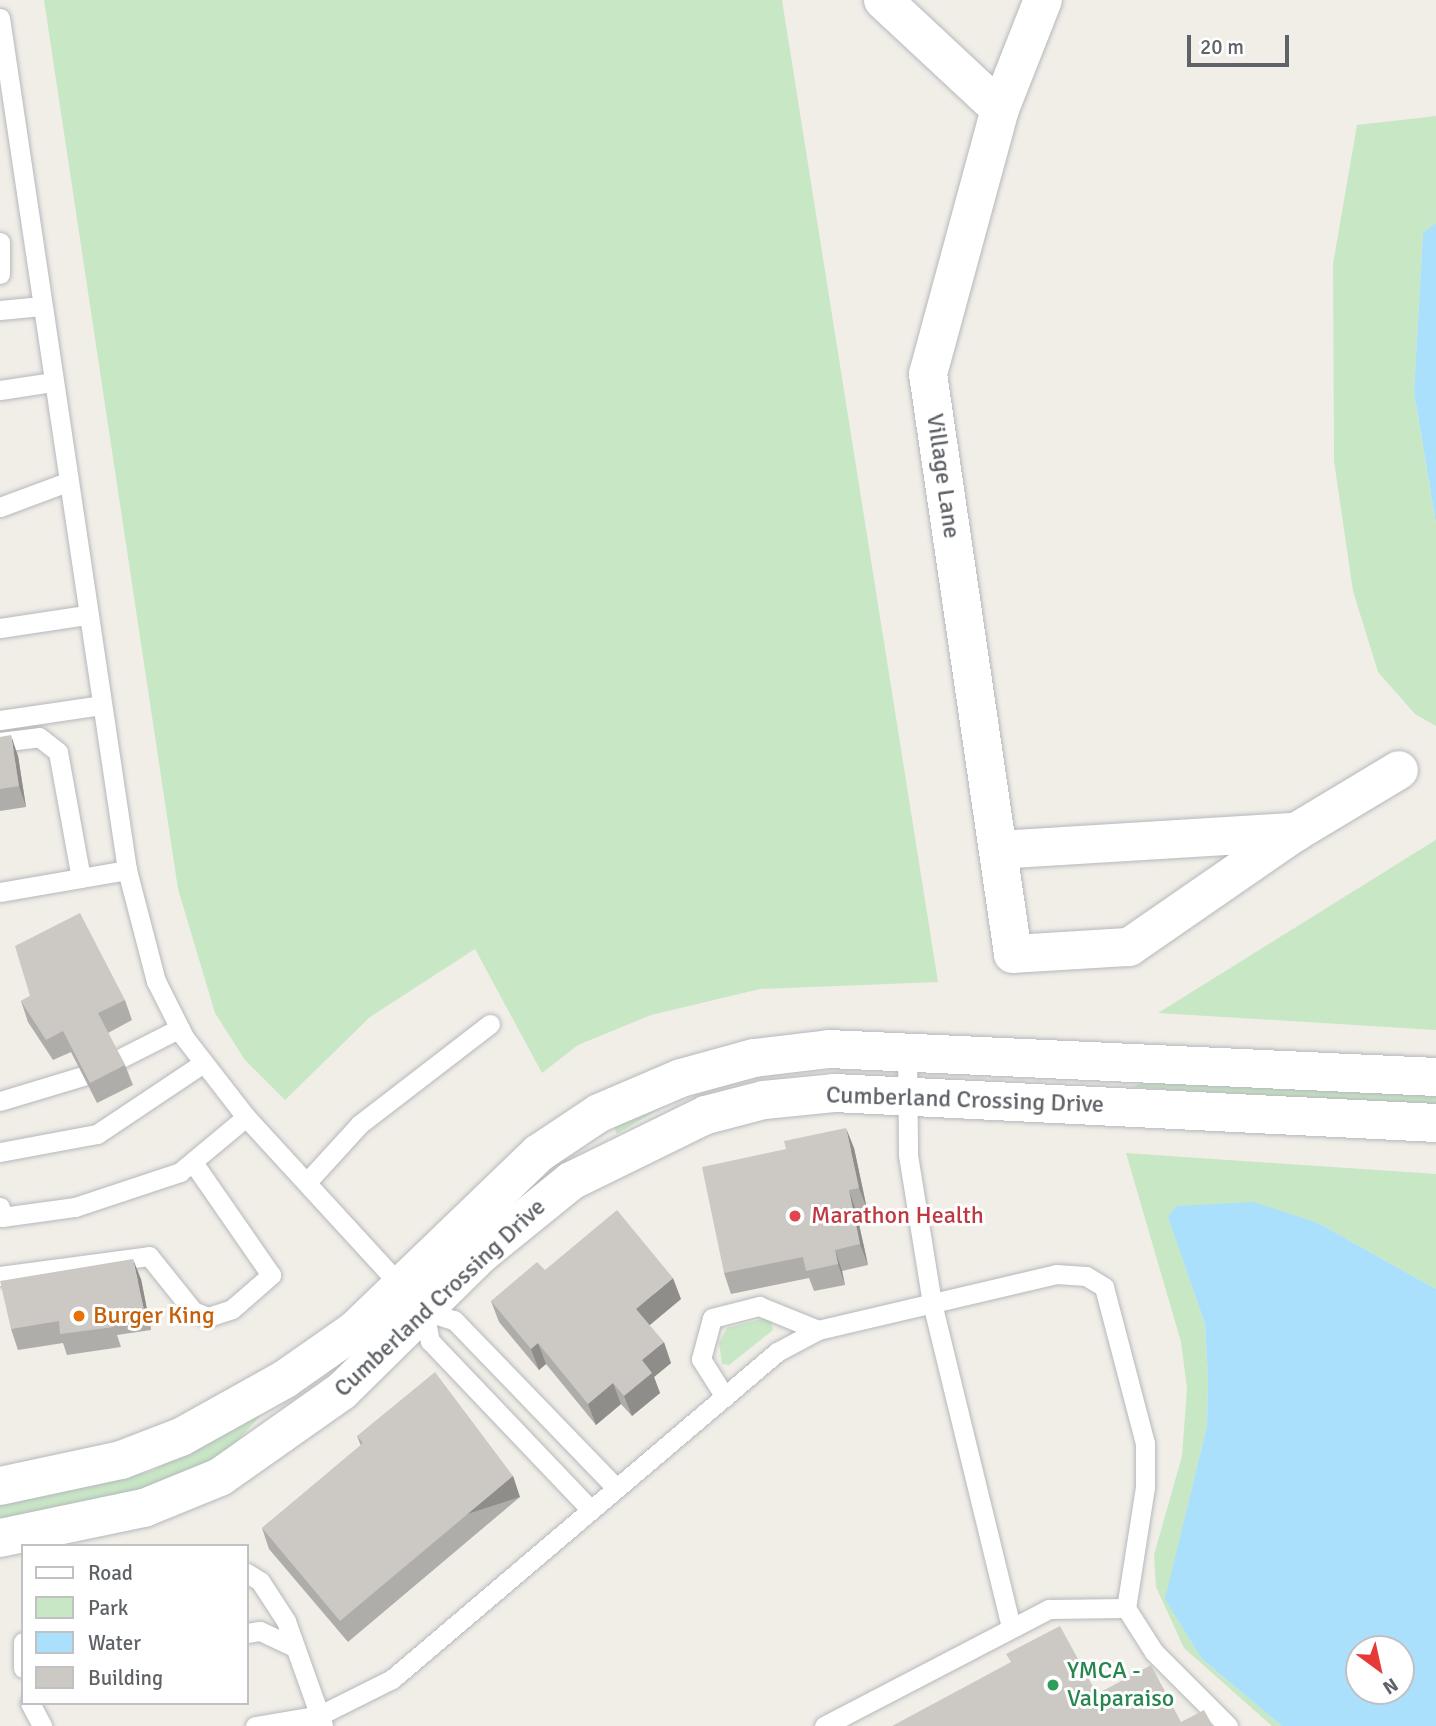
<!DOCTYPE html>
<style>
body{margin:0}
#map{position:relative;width:1436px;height:1726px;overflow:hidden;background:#f1eee8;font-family:Signika,sans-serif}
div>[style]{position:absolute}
.green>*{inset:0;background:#c8e7c5}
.water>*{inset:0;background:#abe0fd}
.roads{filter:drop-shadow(0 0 2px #b5b8bc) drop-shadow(0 0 2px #b5b8bc)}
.lane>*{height:19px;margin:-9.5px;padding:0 9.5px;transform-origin:9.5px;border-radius:9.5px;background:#fff}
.street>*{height:38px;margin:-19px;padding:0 19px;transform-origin:19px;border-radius:19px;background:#fff}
.wall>*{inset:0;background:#afada9}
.shaded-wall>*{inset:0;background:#8f8d8a;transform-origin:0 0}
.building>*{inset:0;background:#ccc9c5}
.dots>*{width:19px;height:19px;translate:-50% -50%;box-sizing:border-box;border:4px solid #fff;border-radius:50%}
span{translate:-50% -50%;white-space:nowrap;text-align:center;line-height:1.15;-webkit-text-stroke:6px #fff;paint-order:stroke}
.street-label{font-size:24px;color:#5f6368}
.health-label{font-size:24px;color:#be3a42}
.left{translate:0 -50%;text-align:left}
.food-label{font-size:24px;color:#c56008}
.leisure-label{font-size:24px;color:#27864d}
.legend{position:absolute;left:21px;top:1544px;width:228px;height:161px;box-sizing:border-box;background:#fff;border:2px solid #bfc1c3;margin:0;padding:9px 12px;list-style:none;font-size:21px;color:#5f6368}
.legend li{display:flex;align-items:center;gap:14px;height:35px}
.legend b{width:35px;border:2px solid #bfc1c3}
.north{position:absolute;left:1345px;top:1635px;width:70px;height:70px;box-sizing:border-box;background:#fff;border:2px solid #bfc1c3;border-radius:50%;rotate:147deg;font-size:19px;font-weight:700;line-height:28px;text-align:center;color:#5f6368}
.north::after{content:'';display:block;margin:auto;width:24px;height:32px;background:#e63938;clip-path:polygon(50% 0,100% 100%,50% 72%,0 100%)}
.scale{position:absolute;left:1187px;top:35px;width:102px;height:32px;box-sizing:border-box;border:4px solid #5f6368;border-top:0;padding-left:9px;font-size:21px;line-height:24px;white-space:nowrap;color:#5f6368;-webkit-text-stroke:5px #fff;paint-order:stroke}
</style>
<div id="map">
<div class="green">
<div style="clip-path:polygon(44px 0,782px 0,938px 982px,760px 989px,651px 1015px,578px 1045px,542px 1073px,475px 949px,370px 1017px,285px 1100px,245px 1060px,215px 1013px,178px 889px)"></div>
<div style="clip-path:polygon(1436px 116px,1436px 223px,1423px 234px,1414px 392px,1436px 524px,1436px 726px,1415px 714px,1378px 672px,1353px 591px,1334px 461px,1333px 264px,1357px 125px)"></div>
<div style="clip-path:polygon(1436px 839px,1436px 1030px,1158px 1013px,1434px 841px)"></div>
<div style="clip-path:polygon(1144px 1083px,1436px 1090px,1436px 1106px,1129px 1087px)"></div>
<div style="clip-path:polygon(668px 1104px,617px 1134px,611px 1120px)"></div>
<div style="clip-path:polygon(1126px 1153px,1436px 1174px,1436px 1289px,1318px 1223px,1168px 1216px,1205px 1324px,1208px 1378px,1207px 1426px,1166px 1599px,1202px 1659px,1282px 1726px,1272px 1726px,1184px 1648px,1156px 1587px,1154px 1555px,1182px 1456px,1187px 1388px,1181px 1342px)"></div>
<div style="clip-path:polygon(770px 1317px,773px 1330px,729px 1365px,722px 1364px,719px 1343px,727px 1328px)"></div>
<div style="clip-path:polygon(273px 1402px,225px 1454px,163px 1484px,0 1521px,0 1505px,152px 1471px)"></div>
</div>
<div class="water">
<div style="clip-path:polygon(1436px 223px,1436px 524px,1414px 392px,1423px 233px)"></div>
<div style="clip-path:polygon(evenodd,1254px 1202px,1318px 1223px,1436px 1289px,1436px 1726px,1282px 1726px,1202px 1659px,1165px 1599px,1207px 1426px,1208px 1378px,1205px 1324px,1168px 1217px,1176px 1206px,1254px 1202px,1359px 1649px,1401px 1649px,1401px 1691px,1359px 1691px,1359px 1649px)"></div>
</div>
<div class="roads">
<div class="lane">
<div style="left:0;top:18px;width:861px;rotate:81.52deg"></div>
<div style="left:127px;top:870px;width:115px;rotate:75.4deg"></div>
<div style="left:156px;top:981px;width:63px;rotate:63.4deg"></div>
<div style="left:184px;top:1037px;width:101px;rotate:52.2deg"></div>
<div style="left:246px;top:1117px;width:263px;rotate:47.5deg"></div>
<div style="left:424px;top:1311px;width:31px;rotate:17deg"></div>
<div style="left:454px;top:1320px;width:232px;rotate:46deg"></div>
<div style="left:0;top:242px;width:32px;rotate:90deg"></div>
<div style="left:0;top:310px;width:42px;rotate:-5.4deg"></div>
<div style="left:0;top:390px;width:54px;rotate:-8.6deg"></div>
<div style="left:0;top:507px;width:72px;rotate:-20.5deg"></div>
<div style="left:0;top:628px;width:87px;rotate:-8.6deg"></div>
<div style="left:0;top:720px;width:102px;rotate:-8.4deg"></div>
<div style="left:0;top:742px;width:39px;rotate:-7deg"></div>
<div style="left:39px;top:737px;width:24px;rotate:38deg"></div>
<div style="left:58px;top:752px;width:128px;rotate:79.7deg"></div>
<div style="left:0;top:892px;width:129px;rotate:-9.8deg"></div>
<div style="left:907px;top:1051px;width:104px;rotate:89.4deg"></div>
<div style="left:908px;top:1155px;width:150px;rotate:80.8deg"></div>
<div style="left:932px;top:1303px;width:333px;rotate:76.3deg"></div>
<div style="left:119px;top:1059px;width:68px;rotate:-26.9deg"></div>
<div style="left:0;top:1101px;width:87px;rotate:-16.8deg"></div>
<div style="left:0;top:1152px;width:99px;rotate:-10.5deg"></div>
<div style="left:97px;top:1134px;width:128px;rotate:-33.8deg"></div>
<div style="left:307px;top:1182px;width:79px;rotate:-47.6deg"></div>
<div style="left:360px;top:1124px;width:164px;rotate:-37.6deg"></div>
<div style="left:0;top:1207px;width:10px;rotate:79deg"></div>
<div style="left:2px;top:1217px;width:74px;rotate:-7.8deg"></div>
<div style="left:75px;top:1207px;width:111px;rotate:-18.4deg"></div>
<div style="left:180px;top:1172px;width:86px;rotate:-39.8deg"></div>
<div style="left:0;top:1276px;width:150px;rotate:-7.6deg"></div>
<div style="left:149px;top:1256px;width:70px;rotate:51.3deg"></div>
<div style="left:193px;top:1311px;width:16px;rotate:22deg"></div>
<div style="left:208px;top:1317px;width:25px;rotate:-18deg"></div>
<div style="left:232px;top:1309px;width:52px;rotate:-41.1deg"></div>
<div style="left:271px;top:1275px;width:135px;rotate:-124.7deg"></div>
<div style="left:424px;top:1311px;width:31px;rotate:79deg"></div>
<div style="left:430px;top:1341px;width:231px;rotate:46.4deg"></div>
<div style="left:725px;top:1397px;width:45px;rotate:-122.3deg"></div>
<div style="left:701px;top:1359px;width:42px;rotate:-75deg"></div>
<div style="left:712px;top:1318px;width:49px;rotate:-14.3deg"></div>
<div style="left:759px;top:1306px;width:64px;rotate:22.1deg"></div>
<div style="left:247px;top:1573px;width:15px;rotate:32deg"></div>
<div style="left:260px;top:1581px;width:48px;rotate:57deg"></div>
<div style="left:286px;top:1621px;width:110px;rotate:70.4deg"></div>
<div style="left:247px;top:1633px;width:13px;rotate:-9deg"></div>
<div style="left:260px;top:1631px;width:38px;rotate:25deg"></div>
<div style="left:23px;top:1642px;width:26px;rotate:90deg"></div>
<div style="left:30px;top:1703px;width:26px;rotate:62deg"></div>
<div style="left:255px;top:1726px;width:66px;rotate:-9.6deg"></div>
<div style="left:320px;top:1715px;width:80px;rotate:-26.6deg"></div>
<div style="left:392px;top:1679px;width:505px;rotate:-40.34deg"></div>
<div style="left:777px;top:1352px;width:47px;rotate:-28.2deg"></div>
<div style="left:818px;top:1330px;width:244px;rotate:-13.2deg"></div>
<div style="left:1056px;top:1274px;width:30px;rotate:4deg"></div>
<div style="left:1086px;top:1276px;width:21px;rotate:31deg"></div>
<div style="left:1104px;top:1287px;width:161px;rotate:75.3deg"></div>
<div style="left:1145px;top:1443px;width:44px;rotate:90deg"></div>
<div style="left:1145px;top:1487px;width:122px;rotate:98.9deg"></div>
<div style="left:1126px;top:1608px;width:52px;rotate:57.5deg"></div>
<div style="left:1154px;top:1652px;width:105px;rotate:45deg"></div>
<div style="left:824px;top:1726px;width:254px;rotate:-27.5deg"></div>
<div style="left:1049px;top:1609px;width:77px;rotate:-0.7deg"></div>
</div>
<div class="street">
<div style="left:883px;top:0;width:160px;rotate:43deg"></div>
<div style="left:1000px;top:109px;width:275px;rotate:105.2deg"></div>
<div style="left:928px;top:374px;width:586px;rotate:81.66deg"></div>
<div style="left:1013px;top:954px;width:116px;rotate:-3.5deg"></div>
<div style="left:1129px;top:947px;width:203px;rotate:-34.6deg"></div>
<div style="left:1296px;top:832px;width:120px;rotate:-31deg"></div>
<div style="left:1000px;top:109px;width:117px;rotate:-68.5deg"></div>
<div style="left:998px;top:850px;width:299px;rotate:-3.5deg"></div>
<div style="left:0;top:1486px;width:124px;rotate:-12.1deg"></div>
<div style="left:121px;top:1460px;width:64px;rotate:-21deg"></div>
<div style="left:181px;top:1437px;width:119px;rotate:-29.1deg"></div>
<div style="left:285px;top:1379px;width:85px;rotate:-35deg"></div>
<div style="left:355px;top:1330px;width:255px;rotate:-43.9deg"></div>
<div style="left:539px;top:1153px;width:72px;rotate:-33.7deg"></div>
<div style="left:599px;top:1113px;width:89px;rotate:-23.1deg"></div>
<div style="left:681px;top:1078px;width:76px;rotate:-15.3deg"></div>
<div style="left:754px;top:1058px;width:76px;rotate:-6.8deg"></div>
<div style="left:829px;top:1049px;width:608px;rotate:2.64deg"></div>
<div style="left:0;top:1538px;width:147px;rotate:-11.8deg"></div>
<div style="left:144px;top:1508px;width:82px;rotate:-22.2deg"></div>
<div style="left:220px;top:1477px;width:149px;rotate:-35.2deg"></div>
<div style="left:342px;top:1391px;width:195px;rotate:-44.6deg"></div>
<div style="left:481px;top:1254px;width:116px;rotate:-39deg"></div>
<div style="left:571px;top:1181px;width:150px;rotate:-26.1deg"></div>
<div style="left:706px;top:1115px;width:60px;rotate:-14.5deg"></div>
<div style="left:764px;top:1100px;width:70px;rotate:-5.7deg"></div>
<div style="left:834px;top:1093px;width:603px;rotate:2.85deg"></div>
</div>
</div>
<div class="wall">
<div style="clip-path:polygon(0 737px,18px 756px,26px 807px,0 811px)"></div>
<div style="clip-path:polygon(30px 996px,125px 1000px,132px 1020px,108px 1033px,125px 1065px,133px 1085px,97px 1103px,71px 1052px,53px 1060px,28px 1022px,21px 1001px)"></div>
<div style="clip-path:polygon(854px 1148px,867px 1209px,856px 1211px,868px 1265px,842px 1271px,845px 1285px,814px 1291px,809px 1278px,731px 1294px,724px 1273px)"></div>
<div style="clip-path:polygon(545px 1270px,681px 1299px,649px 1325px,671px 1363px,654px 1377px,660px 1393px,632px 1416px,621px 1404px,596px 1425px,546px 1364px,539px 1370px,499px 1322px,491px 1301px)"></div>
<div style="clip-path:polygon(141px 1279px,151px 1330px,117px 1335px,121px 1347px,67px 1355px,63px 1343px,18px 1350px,11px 1329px)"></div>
<div style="clip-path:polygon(357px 1436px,513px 1476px,520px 1497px,348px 1642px,269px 1549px,262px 1528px,361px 1446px)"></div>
</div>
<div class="shaded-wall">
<div style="clip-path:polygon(11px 735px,18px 756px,26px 807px,19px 786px)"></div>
<div style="clip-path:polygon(846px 1128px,854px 1148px,867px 1209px,859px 1188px)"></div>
<div style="clip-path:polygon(849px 1190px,856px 1211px,868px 1265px,860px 1244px)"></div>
<div style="clip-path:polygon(835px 1250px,842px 1271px,845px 1285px,838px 1264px)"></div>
<div style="clip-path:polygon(133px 1259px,141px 1279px,151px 1330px,144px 1310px)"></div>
<div style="clip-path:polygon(673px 1278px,681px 1299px,644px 1330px,636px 1309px)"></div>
<div style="clip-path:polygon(664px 1342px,671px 1363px,654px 1377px,660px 1393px,632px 1416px,624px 1396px,642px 1360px)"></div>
<div style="clip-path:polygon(538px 1343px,546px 1364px,539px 1370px,531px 1349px)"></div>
<div style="clip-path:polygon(613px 1383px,621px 1404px,596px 1425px,588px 1404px)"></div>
<div style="left:513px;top:1476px;width:22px;height:226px;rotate:72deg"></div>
</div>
<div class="building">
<div style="clip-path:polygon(11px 735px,19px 786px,0 789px,0 737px)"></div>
<div style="clip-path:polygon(80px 913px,125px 1000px,98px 1013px,125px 1065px,90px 1083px,63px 1031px,46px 1040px,21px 1001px,30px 996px,15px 946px)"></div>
<div style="clip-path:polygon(846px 1128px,859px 1188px,849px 1190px,860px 1244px,835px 1250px,838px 1264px,806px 1271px,803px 1257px,724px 1273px,702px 1167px,786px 1149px,784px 1141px)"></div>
<div style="clip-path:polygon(617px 1210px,673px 1278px,636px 1309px,664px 1342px,642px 1360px,652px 1373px,624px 1396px,613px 1383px,588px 1404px,538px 1343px,531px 1349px,491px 1301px,537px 1262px,545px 1270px)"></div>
<div style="clip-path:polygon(133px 1259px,144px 1310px,110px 1314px,114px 1327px,60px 1334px,59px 1321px,11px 1329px,0 1281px)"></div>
<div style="clip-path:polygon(435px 1372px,513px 1476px,340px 1621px,262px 1528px,363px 1443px,357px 1436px)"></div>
<div style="clip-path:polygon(1060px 1626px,1097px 1694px,1151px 1665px,1181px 1722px,1204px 1710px,1213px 1726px,892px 1726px,1011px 1662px,1006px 1654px)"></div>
</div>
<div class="dots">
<div style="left:795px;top:1216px;background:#e0444e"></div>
<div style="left:79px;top:1316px;background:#e8710a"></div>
<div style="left:1053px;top:1685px;background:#2e9e5b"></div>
</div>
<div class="street-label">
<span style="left:943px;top:476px;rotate:82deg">Village Lane</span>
<span style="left:965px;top:1100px;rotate:2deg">Cumberland Crossing Drive</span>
<span style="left:440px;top:1298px;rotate:-43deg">Cumberland Crossing Drive</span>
</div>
<div class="health-label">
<span class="left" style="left:811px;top:1216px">Marathon Health</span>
</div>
<div class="food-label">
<span class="left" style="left:93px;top:1316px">Burger King</span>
</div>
<div class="leisure-label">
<span class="left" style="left:1067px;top:1685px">YMCA -<br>Valparaiso</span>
</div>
<ul class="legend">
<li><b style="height:9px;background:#fff"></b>Road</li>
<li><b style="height:19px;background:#c8e7c5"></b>Park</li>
<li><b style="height:19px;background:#abe0fd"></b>Water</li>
<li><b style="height:19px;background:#ccc9c5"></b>Building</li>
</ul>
<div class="north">N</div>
<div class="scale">20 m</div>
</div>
